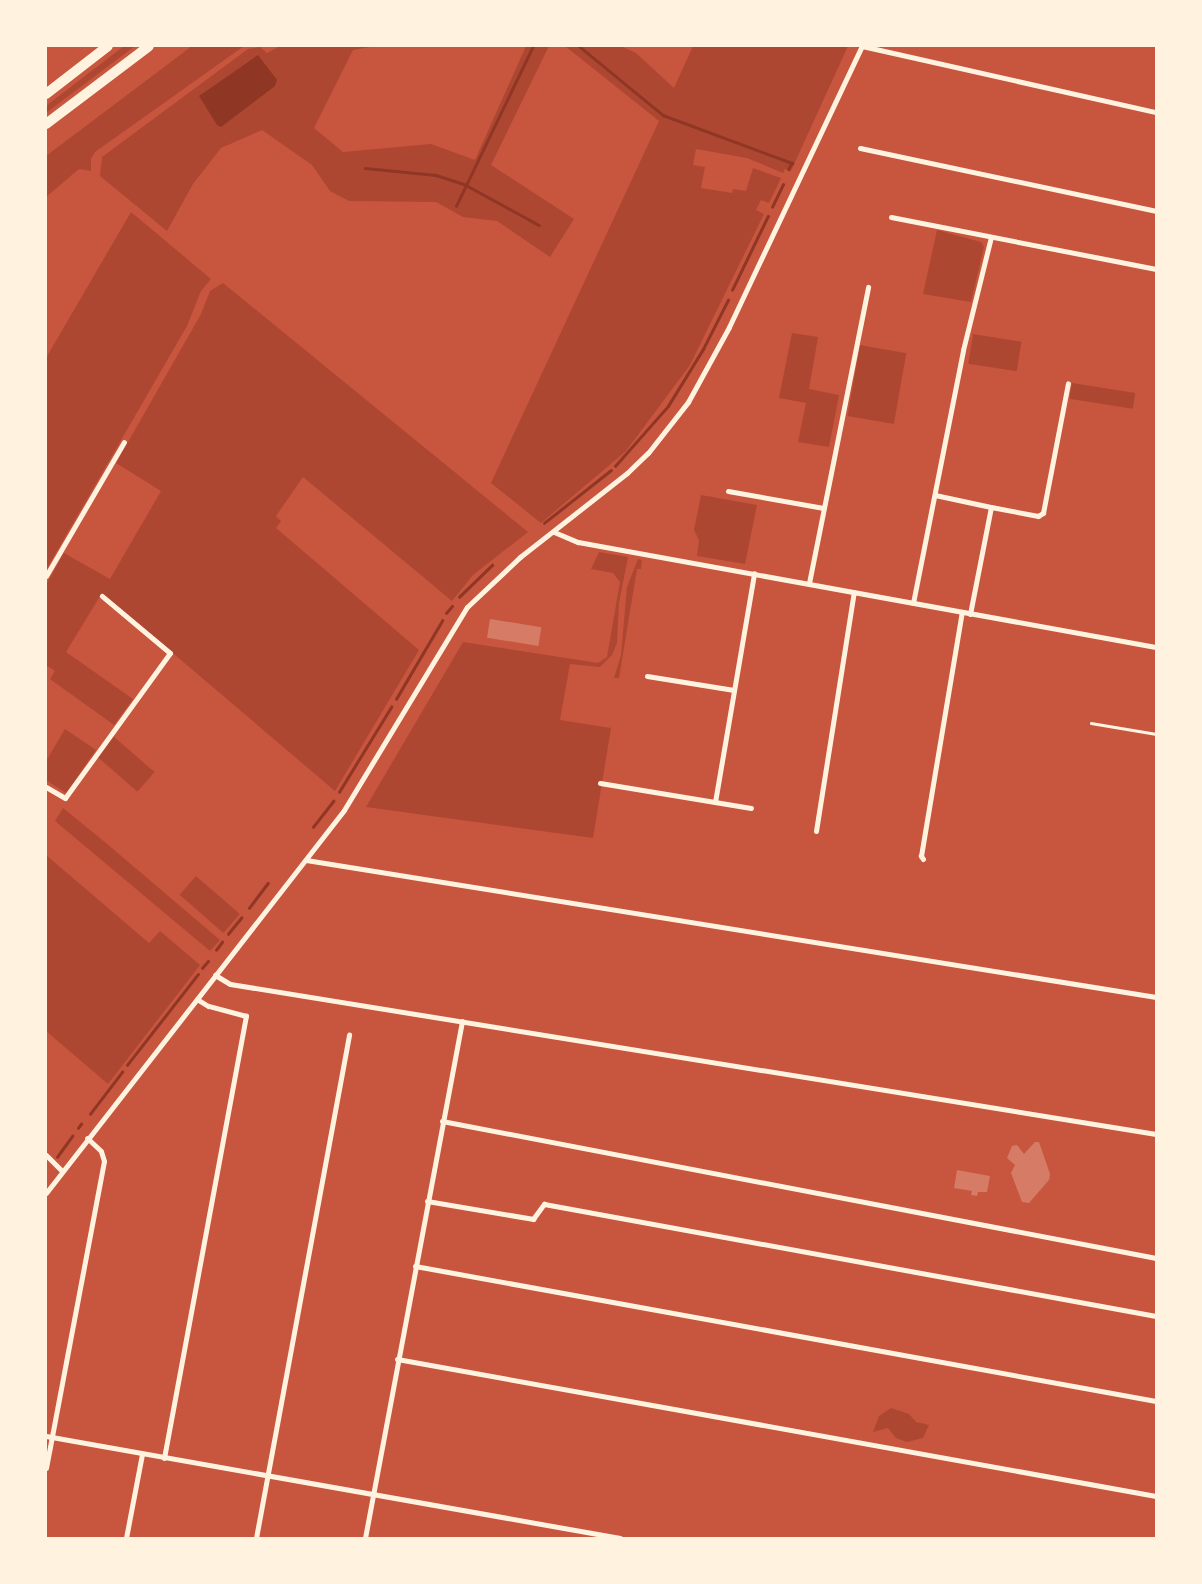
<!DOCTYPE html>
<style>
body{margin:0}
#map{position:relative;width:1202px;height:1584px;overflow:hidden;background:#c8553d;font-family:Ubuntu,sans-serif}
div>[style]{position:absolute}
.green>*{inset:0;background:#ae4732;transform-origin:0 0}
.water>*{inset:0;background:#8f3625}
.stream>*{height:2.5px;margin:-1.25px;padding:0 1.25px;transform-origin:1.25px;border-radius:1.25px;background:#8f3625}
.building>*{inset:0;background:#d67c66;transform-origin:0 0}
.service>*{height:2.5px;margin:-1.25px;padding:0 1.25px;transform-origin:1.25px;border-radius:1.25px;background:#fff3e0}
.minor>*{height:5px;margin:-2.5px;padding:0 2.5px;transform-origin:2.5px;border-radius:2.5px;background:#fff3e0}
.motorway>*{height:10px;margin:-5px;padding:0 5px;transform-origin:5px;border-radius:5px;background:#fff3e0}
span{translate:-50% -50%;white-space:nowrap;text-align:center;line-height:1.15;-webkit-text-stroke:6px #fff3e0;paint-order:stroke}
.frame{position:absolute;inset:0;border:47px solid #fff3e0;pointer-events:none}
</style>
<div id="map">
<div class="green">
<div style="clip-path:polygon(124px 46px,135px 46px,46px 113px,46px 106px)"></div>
<div style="clip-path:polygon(192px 46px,244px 46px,95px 152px,91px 159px,91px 171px,79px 169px,46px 197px,46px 156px)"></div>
<div style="clip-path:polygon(280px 46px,376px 46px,353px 50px,314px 128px,343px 152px,431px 144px,475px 160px,526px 46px,549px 46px,491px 165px,574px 219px,550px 257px,497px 221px,463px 217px,436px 202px,349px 201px,330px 191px,312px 165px,262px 130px,221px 148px,193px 184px,167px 231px,100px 176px,102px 157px,248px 49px,260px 47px,267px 53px)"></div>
<div style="clip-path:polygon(565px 46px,621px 46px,636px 53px,674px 88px,693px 46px,848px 46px,791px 171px,785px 169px,783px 173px,747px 158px,696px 149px,693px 165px,705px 167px,701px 188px,732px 193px,733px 189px,746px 191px,753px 168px,781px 178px,769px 203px,761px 200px,756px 210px,764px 214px,690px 365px,626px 451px,541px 523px,491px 483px,659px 121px)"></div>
<div style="clip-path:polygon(131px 212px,211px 279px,201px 291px,187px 326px,46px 570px,46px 358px)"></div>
<div style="clip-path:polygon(937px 230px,981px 242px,984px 247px,971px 302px,923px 294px)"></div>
<div style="clip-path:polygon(223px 283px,528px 532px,473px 575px,452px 601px,303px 477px,276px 516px,281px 521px,276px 528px,419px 650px,335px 791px,102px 593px,66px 652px,133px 699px,114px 725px,50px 679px,55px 671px,46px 665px,46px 585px,64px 553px,110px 579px,161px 491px,116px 463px,201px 314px,210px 291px)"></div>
<div style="clip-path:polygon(792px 333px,818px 337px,809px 389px,839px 395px,829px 447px,798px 442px,806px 403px,779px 398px)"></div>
<div style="left:973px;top:334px;width:49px;height:30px;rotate:9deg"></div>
<div style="left:860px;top:345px;width:47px;height:72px;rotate:10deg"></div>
<div style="left:1072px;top:383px;width:64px;height:16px;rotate:9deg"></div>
<div style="clip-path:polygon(701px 495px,757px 505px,745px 564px,697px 556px,699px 540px,694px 530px)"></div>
<div style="clip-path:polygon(599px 552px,628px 557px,619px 603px,617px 643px,612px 655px,600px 667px,570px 664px,560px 720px,611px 728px,593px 838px,366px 807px,463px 642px,598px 663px,607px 657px,620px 582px,613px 573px,591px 569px)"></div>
<div style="clip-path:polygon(638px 559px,642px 560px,641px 569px,637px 569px,619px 678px,614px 678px,621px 655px,627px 587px)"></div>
<div style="clip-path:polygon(65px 729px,96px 750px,66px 793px,46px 780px,46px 761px)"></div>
<div style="left:113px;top:736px;width:55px;height:26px;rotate:41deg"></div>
<div style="clip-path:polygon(63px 808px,106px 843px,220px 940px,210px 951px,55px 821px)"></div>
<div style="clip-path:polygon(46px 855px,149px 943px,160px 931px,200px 965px,108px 1084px,46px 1031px)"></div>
<div style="left:196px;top:876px;width:58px;height:25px;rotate:41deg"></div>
<div style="clip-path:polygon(891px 1408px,909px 1414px,916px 1422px,929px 1425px,923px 1438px,907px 1442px,896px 1438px,888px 1428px,873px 1432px,879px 1416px)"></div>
</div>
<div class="water">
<div style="clip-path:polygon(258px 55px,277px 80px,275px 86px,221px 127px,217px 125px,199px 96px)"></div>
</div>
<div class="stream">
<div style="left:579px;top:46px;width:109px;rotate:39.4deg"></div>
<div style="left:663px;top:115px;width:138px;rotate:20.4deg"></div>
<div style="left:792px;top:163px;width:7px;rotate:117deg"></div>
<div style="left:365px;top:168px;width:71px;rotate:5.6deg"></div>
<div style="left:436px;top:175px;width:32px;rotate:18deg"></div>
<div style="left:466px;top:185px;width:83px;rotate:28.7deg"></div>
<div style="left:456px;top:206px;width:178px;rotate:-64.3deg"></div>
<div style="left:772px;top:207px;width:25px;rotate:-64deg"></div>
<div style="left:732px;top:290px;width:82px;rotate:-64.1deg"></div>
<div style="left:615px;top:466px;width:80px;rotate:-48.5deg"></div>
<div style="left:668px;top:406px;width:67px;rotate:-58.4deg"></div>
<div style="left:703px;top:349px;width:55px;rotate:-63deg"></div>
<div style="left:544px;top:523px;width:85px;rotate:-38.3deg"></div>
<div style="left:459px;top:597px;width:46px;rotate:-44.1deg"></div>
<div style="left:446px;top:613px;width:9px;rotate:-49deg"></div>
<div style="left:396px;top:699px;width:91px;rotate:-59.5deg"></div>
<div style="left:339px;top:792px;width:100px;rotate:-58.5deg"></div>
<div style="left:313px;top:827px;width:33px;rotate:-52deg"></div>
<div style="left:249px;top:908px;width:31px;rotate:-53deg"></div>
<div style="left:228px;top:934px;width:21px;rotate:-51deg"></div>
<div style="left:216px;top:950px;width:10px;rotate:-53deg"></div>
<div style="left:202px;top:968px;width:9px;rotate:-49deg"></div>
<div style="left:127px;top:1065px;width:115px;rotate:-52deg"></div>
<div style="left:90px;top:1114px;width:53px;rotate:-52.7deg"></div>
<div style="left:78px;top:1128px;width:5px;rotate:-53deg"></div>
<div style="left:57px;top:1157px;width:26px;rotate:-54deg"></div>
</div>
<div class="building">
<div style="left:490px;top:619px;width:52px;height:19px;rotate:9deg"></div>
<div style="clip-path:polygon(1035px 1142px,1039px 1142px,1050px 1174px,1049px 1180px,1029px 1203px,1022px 1202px,1011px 1173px,1015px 1165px,1007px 1158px,1012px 1146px,1017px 1145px,1024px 1154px)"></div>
<div style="clip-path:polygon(957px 1170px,990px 1176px,987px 1192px,978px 1192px,977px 1196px,971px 1195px,972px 1191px,954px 1188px)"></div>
</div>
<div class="service">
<div style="left:1091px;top:723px;width:66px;rotate:9.6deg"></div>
</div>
<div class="minor">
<div style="left:862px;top:46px;width:301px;rotate:12.7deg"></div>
<div style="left:860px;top:148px;width:303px;rotate:12deg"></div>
<div style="left:891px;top:217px;width:270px;rotate:11.1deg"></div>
<div style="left:728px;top:491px;width:97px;rotate:10.1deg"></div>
<div style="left:935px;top:495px;width:57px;rotate:12.1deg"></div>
<div style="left:554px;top:532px;width:26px;rotate:23deg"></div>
<div style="left:578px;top:542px;width:587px;rotate:10.3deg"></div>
<div style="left:46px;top:576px;width:155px;rotate:-59.8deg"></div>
<div style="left:809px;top:583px;width:302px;rotate:-78.7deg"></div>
<div style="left:913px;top:603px;width:258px;rotate:-78.8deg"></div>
<div style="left:963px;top:350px;width:116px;rotate:-76.1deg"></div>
<div style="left:970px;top:614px;width:109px;rotate:-78.9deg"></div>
<div style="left:991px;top:507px;width:48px;rotate:10.8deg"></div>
<div style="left:1038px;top:516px;width:6px;rotate:-31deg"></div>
<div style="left:1043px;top:513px;width:132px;rotate:-79.1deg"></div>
<div style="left:647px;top:676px;width:88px;rotate:9.1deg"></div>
<div style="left:600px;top:783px;width:153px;rotate:9.4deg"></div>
<div style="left:46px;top:787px;width:22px;rotate:30deg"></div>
<div style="left:65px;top:798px;width:179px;rotate:-54.1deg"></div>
<div style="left:170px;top:653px;width:89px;rotate:-140deg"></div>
<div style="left:715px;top:802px;width:232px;rotate:-80.3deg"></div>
<div style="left:816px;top:831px;width:242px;rotate:-81deg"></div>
<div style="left:923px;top:859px;width:4px;rotate:-124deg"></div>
<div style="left:921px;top:856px;width:247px;rotate:-80.5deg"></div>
<div style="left:306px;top:860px;width:861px;rotate:9.16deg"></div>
<div style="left:215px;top:975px;width:17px;rotate:31deg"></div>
<div style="left:230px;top:984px;width:938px;rotate:9.2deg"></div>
<div style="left:442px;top:1121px;width:727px;rotate:10.86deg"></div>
<div style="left:46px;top:1155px;width:23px;rotate:45deg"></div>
<div style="left:46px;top:1193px;width:485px;rotate:-52.1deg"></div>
<div style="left:344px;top:810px;width:237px;rotate:-58.8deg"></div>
<div style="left:467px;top:607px;width:73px;rotate:-43.3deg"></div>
<div style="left:520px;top:557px;width:136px;rotate:-38.1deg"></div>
<div style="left:627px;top:473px;width:29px;rotate:-44deg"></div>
<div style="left:648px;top:453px;width:65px;rotate:-51.9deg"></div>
<div style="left:688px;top:402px;width:85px;rotate:-61.3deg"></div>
<div style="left:729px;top:327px;width:311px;rotate:-64.7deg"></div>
<div style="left:427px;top:1201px;width:108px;rotate:9.6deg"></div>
<div style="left:533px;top:1219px;width:19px;rotate:-54deg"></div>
<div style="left:544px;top:1204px;width:622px;rotate:10.37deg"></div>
<div style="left:415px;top:1266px;width:753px;rotate:10.33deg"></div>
<div style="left:397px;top:1359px;width:771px;rotate:10.23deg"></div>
<div style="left:46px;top:1436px;width:583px;rotate:10.08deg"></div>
<div style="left:164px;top:1458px;width:450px;rotate:-79.5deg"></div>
<div style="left:246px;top:1016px;width:39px;rotate:-165deg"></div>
<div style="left:208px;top:1006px;width:13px;rotate:-148deg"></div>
<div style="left:46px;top:1468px;width:312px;rotate:-79.3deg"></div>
<div style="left:104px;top:1161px;width:10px;rotate:-107deg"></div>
<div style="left:101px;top:1151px;width:19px;rotate:-137deg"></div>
<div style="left:126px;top:1538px;width:86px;rotate:-79.2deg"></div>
<div style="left:256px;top:1538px;width:512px;rotate:-79.52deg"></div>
<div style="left:365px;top:1538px;width:526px;rotate:-79.37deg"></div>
</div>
<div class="motorway">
<div style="left:46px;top:94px;width:78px;rotate:-37.7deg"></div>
<div style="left:46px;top:124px;width:129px;rotate:-37.1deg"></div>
</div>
<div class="frame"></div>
</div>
